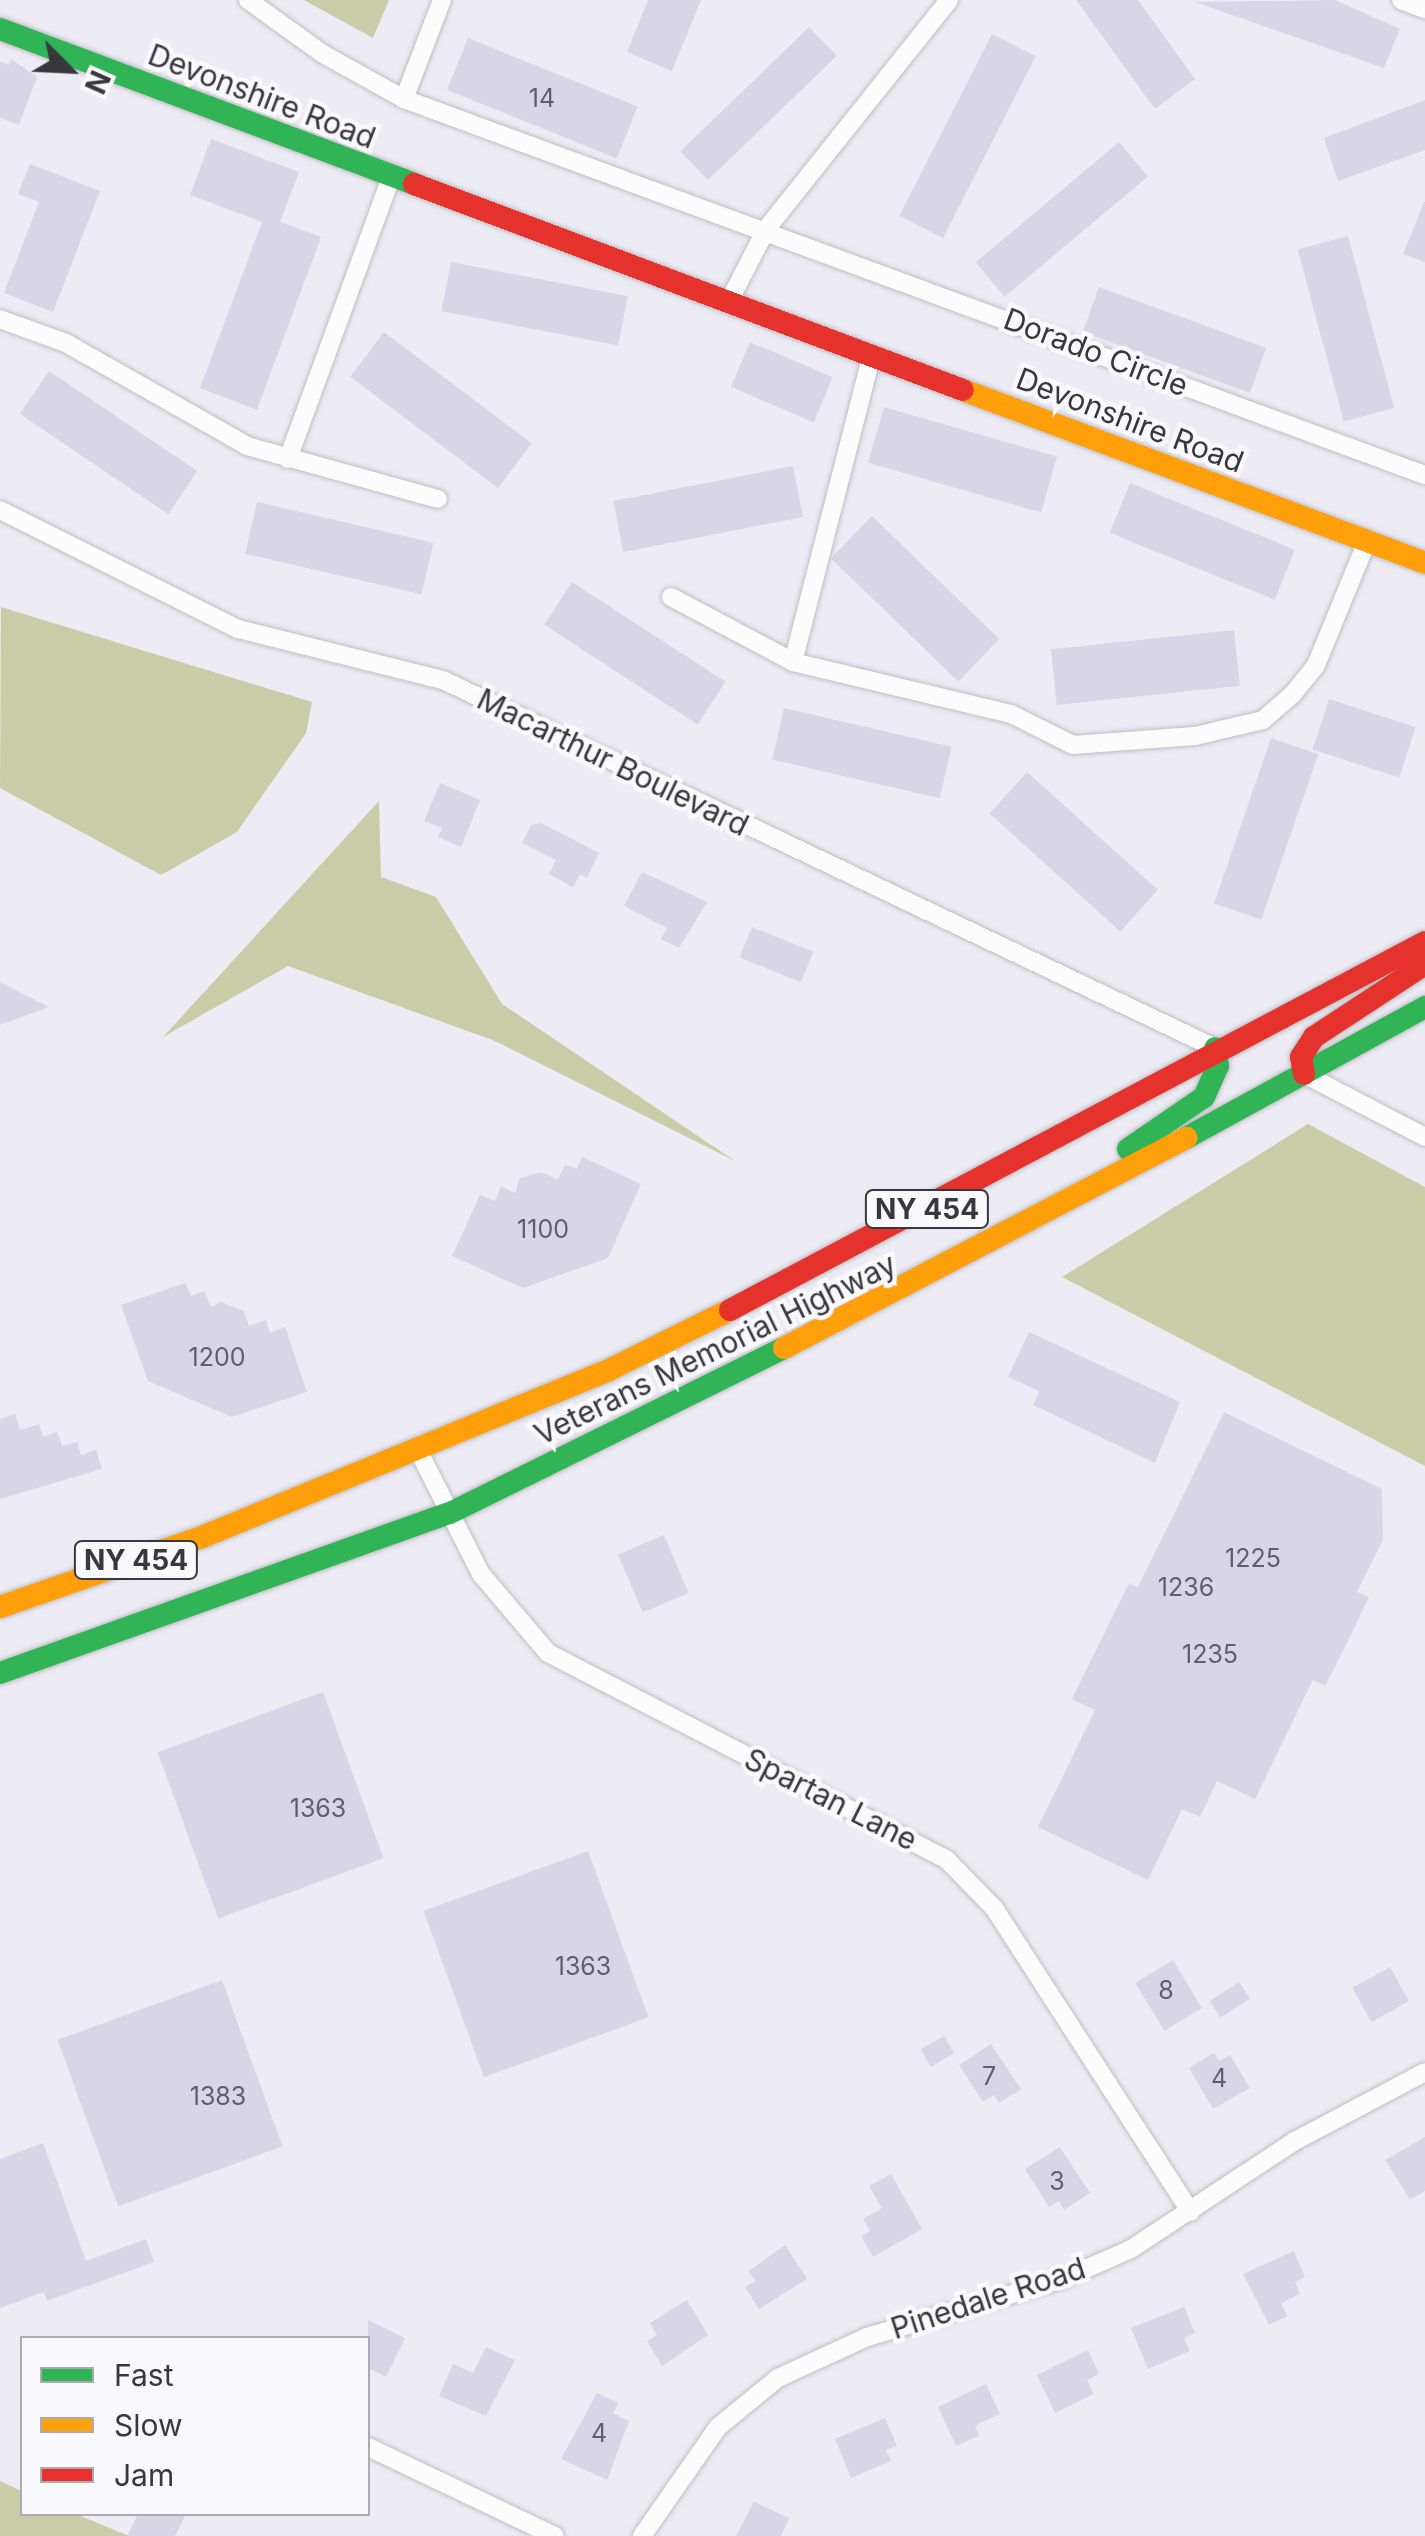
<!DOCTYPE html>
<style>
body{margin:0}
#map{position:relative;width:1425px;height:2536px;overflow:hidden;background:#edecf4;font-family:Inter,sans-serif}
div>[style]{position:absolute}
.forest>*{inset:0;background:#c8cda7}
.building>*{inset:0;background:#d8d5e6;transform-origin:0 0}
.roads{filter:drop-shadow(0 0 2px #bebdc3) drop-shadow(0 0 2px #bebdc3)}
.street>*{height:18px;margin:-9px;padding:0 9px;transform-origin:9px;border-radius:9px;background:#fcfcfd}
.fast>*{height:22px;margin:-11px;padding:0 11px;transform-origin:11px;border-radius:11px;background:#30b455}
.slow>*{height:22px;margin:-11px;padding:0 11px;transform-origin:11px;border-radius:11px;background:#ff9f0a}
.jam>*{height:22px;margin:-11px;padding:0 11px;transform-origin:11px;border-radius:11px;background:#e5322d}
span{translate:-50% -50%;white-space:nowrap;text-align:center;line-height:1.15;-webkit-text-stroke:9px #f8f8fd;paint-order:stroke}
.number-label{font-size:25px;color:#605e66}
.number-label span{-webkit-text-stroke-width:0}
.shield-label span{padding:2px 8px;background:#f8f8fd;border:2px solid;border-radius:8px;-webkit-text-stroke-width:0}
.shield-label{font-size:28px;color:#38373c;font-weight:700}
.street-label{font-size:30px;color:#38373c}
.legend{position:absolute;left:20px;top:2336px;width:350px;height:180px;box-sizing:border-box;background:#f8f8fd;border:2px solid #ababb0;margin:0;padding:12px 18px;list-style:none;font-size:30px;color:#38373c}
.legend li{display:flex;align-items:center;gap:20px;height:50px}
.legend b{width:50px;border:2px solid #ababb0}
.north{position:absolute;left:20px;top:20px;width:100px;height:100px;-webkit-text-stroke:8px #f8f8fd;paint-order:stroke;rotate:114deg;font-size:28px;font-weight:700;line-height:40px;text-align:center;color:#38373c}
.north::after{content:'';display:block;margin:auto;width:35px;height:45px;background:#38373c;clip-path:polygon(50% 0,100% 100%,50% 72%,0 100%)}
</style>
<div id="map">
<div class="forest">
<div style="clip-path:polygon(304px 0,389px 0,373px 38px)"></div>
<div style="clip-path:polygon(1px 607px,312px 702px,306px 733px,237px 832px,161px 875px,0 788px)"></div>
<div style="clip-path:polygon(379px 801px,381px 877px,436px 897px,502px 1004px,735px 1161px,495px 1041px,288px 966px,163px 1037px)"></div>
<div style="clip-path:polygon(1308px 1124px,1425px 1187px,1425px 1466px,1062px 1277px)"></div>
<div style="clip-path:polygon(0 2481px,22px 2491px,22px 2514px,76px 2514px,129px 2536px,0 2536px)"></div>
</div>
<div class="building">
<div style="clip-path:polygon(648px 0,701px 0,672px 71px,627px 52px)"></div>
<div style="clip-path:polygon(1076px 0,1138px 0,1195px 79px,1155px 109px)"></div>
<div style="clip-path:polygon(1335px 0,1400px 29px,1384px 68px,1195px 2px)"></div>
<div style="left:809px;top:27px;width:40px;height:179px;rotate:46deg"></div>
<div style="left:992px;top:34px;width:49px;height:204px;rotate:27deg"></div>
<div style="left:468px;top:38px;width:183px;height:56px;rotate:22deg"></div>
<div style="clip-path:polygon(11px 59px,37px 77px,19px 125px,0 118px,0 62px,9px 65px)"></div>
<div style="clip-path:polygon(1425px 100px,1425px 150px,1338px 181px,1324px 138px)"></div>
<div style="clip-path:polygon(211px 139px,299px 172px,280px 222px,321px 237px,257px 410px,200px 388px,262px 222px,190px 195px)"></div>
<div style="left:1119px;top:142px;width:45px;height:187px;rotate:50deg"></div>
<div style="clip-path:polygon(30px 164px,100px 191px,53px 312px,4px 293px,39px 202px,18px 194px)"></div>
<div style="clip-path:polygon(1424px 202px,1425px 202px,1425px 262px,1403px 254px)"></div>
<div style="left:1348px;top:236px;width:178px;height:52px;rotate:75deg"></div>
<div style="left:451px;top:262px;width:180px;height:50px;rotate:11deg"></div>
<div style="left:1099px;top:287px;width:178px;height:48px;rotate:20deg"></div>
<div style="left:384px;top:332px;width:185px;height:56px;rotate:37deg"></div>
<div style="left:750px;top:342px;width:90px;height:49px;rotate:23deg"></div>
<div style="left:49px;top:371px;width:179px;height:52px;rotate:34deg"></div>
<div style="left:884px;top:407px;width:180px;height:58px;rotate:16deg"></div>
<div style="left:793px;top:466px;width:52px;height:183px;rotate:79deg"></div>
<div style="left:1130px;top:483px;width:178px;height:54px;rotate:22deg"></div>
<div style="left:257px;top:502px;width:181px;height:53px;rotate:13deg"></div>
<div style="left:872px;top:516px;width:177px;height:59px;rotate:44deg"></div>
<div style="left:572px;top:582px;width:183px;height:51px;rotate:33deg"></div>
<div style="left:1234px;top:630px;width:56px;height:184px;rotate:84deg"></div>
<div style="left:1329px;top:699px;width:91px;height:53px;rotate:18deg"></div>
<div style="left:784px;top:708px;width:172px;height:53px;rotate:13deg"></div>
<div style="left:1271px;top:738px;width:50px;height:175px;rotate:19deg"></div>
<div style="left:1027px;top:772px;width:176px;height:56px;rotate:42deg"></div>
<div style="clip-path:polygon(440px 783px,480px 800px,461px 847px,438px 837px,442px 828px,424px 821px)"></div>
<div style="clip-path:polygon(541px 823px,599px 853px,587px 878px,580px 874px,573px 887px,549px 874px,556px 860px,522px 843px,531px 825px)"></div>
<div style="clip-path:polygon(642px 872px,707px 902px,679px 948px,661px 939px,667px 928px,624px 906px)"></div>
<div style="left:752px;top:927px;width:66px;height:33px;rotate:22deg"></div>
<div style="clip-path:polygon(0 982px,49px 1007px,0 1025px)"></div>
<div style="clip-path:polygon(582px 1157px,641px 1184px,608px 1258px,523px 1288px,452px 1256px,480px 1195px,495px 1201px,501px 1186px,515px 1193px,520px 1178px,541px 1172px,558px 1180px,565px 1165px,577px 1169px)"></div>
<div style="clip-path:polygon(185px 1283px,191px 1296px,204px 1291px,211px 1307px,221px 1302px,244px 1311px,249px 1326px,266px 1320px,270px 1333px,285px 1327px,307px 1392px,232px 1417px,148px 1381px,121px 1305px)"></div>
<div style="clip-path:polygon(1029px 1332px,1180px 1402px,1155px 1463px,1033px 1405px,1039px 1391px,1008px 1377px)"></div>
<div style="clip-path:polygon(1224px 1412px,1382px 1489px,1383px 1540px,1357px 1592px,1369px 1597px,1348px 1641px,1325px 1686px,1313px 1680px,1255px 1799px,1217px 1781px,1200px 1817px,1182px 1809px,1148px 1880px,1038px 1827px,1095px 1710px,1072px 1699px,1129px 1583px,1138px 1587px)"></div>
<div style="clip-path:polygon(15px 1414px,20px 1430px,39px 1424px,43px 1437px,57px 1432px,62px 1446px,77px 1442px,81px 1455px,96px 1450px,102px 1469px,0 1499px,0 1419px)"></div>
<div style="left:664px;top:1535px;width:63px;height:50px;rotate:67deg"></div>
<div style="left:323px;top:1692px;width:177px;height:176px;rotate:70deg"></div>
<div style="left:588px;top:1851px;width:177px;height:175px;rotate:70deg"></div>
<div style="left:1173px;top:1960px;width:56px;height:44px;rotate:59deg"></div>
<div style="left:1390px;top:1967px;width:39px;height:43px;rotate:61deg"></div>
<div style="left:222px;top:1980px;width:177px;height:175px;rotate:70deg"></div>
<div style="left:1239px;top:1982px;width:20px;height:35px;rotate:57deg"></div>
<div style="left:944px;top:2036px;width:20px;height:27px;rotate:60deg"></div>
<div style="clip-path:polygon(991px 2044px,1021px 2089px,999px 2103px,994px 2095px,983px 2102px,959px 2065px)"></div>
<div style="clip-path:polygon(1214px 2053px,1219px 2061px,1230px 2055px,1250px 2088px,1213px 2109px,1189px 2068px)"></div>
<div style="clip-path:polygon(1425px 2137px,1425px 2191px,1410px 2199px,1385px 2160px)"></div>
<div style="clip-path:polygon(43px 2143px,86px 2261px,146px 2239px,154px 2262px,47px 2301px,44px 2292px,0 2308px,0 2159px)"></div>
<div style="clip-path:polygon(1060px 2147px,1090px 2193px,1064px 2210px,1059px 2201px,1049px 2207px,1025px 2169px)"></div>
<div style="clip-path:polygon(891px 2174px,922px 2229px,873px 2257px,861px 2236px,870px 2231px,863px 2219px,882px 2208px,869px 2186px)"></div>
<div style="clip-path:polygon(785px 2245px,807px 2279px,759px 2309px,745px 2287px,755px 2281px,749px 2271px)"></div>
<div style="clip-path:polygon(1294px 2251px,1305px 2277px,1295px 2282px,1300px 2294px,1281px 2303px,1287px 2316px,1269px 2325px,1243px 2274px)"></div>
<div style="clip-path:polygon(687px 2300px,708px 2335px,662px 2366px,647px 2341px,657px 2335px,650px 2323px)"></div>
<div style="clip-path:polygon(1184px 2307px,1195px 2333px,1184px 2338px,1190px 2351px,1148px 2369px,1131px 2328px)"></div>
<div style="clip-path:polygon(368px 2320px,405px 2338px,386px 2377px,368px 2368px)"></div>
<div style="clip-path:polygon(486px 2347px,515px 2360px,486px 2416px,439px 2396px,453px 2364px,473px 2373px)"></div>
<div style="clip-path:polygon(1088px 2350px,1099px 2374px,1087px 2380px,1094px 2394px,1055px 2413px,1037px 2375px)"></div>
<div style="clip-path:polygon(986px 2384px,1000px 2414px,975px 2426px,979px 2436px,956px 2446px,938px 2407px)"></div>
<div style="clip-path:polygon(597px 2393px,618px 2403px,613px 2413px,629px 2421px,607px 2480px,561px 2459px)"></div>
<div style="clip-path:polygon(885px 2418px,897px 2446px,886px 2450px,891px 2461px,851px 2478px,835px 2439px)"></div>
<div style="clip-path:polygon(754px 2502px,789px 2518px,781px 2536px,736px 2536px)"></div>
<div style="clip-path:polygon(138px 2514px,186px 2514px,175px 2536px,127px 2536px)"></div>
</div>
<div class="roads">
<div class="street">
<div style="left:248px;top:0;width:92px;rotate:35.8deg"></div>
<div style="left:323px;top:54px;width:93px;rotate:29.1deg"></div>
<div style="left:404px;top:99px;width:1088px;rotate:20.22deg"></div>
<div style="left:1401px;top:0;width:26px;rotate:21deg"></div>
<div style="left:404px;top:99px;width:106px;rotate:-69deg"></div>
<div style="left:729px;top:301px;width:82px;rotate:-62.5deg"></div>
<div style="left:767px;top:228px;width:292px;rotate:-51.4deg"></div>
<div style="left:0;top:319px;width:70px;rotate:20deg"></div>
<div style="left:66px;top:343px;width:208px;rotate:29.6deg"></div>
<div style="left:247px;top:446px;width:198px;rotate:15.5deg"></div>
<div style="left:288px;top:459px;width:300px;rotate:-69.9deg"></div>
<div style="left:0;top:510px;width:266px;rotate:26.6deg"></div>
<div style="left:238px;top:629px;width:211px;rotate:14deg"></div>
<div style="left:443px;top:680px;width:855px;rotate:25.49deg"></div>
<div style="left:671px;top:597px;width:138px;rotate:28deg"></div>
<div style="left:793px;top:662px;width:224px;rotate:13.4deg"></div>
<div style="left:1011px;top:714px;width:69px;rotate:26.6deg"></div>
<div style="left:1073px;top:745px;width:122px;rotate:-4.2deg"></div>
<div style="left:1195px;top:736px;width:70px;rotate:-13.2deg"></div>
<div style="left:1263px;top:720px;width:38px;rotate:-41deg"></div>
<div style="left:1292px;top:695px;width:38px;rotate:-51deg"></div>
<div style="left:1316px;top:665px;width:134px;rotate:-67.6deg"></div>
<div style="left:793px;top:662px;width:318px;rotate:-75.6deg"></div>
<div style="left:1304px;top:1074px;width:136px;rotate:27.5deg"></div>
<div style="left:418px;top:1450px;width:139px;rotate:63.1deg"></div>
<div style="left:481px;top:1574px;width:104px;rotate:49.7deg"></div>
<div style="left:548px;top:1653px;width:448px;rotate:27.4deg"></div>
<div style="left:946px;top:1859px;width:69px;rotate:45.6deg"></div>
<div style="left:994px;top:1908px;width:362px;rotate:57.1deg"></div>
<div style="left:368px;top:2447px;width:207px;rotate:25.5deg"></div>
<div style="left:642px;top:2536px;width:133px;rotate:-55.1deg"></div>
<div style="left:718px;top:2427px;width:77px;rotate:-39.2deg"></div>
<div style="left:778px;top:2378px;width:98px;rotate:-24.7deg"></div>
<div style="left:867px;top:2337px;width:204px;rotate:-16.5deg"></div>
<div style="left:1063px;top:2279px;width:74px;rotate:-23.8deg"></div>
<div style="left:1131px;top:2249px;width:194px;rotate:-33.4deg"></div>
<div style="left:1293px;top:2142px;width:149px;rotate:-27.9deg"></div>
</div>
<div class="fast">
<div style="left:0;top:29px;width:442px;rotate:20.5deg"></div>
<div style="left:1186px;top:1138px;width:273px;rotate:-28.7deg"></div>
<div style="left:1128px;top:1149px;width:92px;rotate:-34.4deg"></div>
<div style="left:1204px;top:1097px;width:34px;rotate:-66deg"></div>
<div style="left:1218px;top:1066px;width:18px;rotate:-99deg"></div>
<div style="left:0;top:1673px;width:478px;rotate:-19.6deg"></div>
<div style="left:450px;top:1513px;width:373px;rotate:-26.3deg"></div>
</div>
<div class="slow">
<div style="left:963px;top:390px;width:493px;rotate:20.5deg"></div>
<div style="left:784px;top:1348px;width:454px;rotate:-27.6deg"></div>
<div style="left:0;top:1607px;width:214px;rotate:-19.1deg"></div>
<div style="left:202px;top:1537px;width:438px;rotate:-22.3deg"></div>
<div style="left:607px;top:1371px;width:137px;rotate:-26.4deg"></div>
</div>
<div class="jam">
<div style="left:414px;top:184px;width:586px;rotate:20.57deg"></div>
<div style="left:1304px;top:1074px;width:17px;rotate:-100deg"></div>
<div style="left:1301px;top:1057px;width:24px;rotate:-57deg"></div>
<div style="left:1314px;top:1037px;width:133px;rotate:-33.3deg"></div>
<div style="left:730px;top:1310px;width:786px;rotate:-27.9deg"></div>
</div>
</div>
<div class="number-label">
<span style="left:542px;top:98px">14</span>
<span style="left:543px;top:1229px">1100</span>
<span style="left:217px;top:1357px">1200</span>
<span style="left:1253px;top:1558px">1225</span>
<span style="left:1186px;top:1587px">1236</span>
<span style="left:1210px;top:1654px">1235</span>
<span style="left:318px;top:1808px">1363</span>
<span style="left:583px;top:1966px">1363</span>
<span style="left:1166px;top:1990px">8</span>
<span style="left:989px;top:2076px">7</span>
<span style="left:1219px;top:2078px">4</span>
<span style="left:218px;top:2096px">1383</span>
<span style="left:1057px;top:2181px">3</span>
<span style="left:599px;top:2433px">4</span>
</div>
<div class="shield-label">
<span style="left:927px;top:1209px">NY 454</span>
<span style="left:136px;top:1560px">NY 454</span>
</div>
<div class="street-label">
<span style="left:262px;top:96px;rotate:21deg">Devonshire Road</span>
<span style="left:1096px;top:352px;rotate:21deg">Dorado Circle</span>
<span style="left:1130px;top:420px;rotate:21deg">Devonshire Road</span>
<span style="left:613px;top:762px;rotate:26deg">Macarthur Boulevard</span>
<span style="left:715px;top:1349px;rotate:-26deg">Veterans Memorial Highway</span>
<span style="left:831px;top:1799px;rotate:27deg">Spartan Lane</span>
<span style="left:988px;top:2298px;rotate:-18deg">Pinedale Road</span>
</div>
<ul class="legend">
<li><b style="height:12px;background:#30b455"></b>Fast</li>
<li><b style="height:12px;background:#ff9f0a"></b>Slow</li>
<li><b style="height:12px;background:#e5322d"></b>Jam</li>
</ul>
<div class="north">N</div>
</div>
